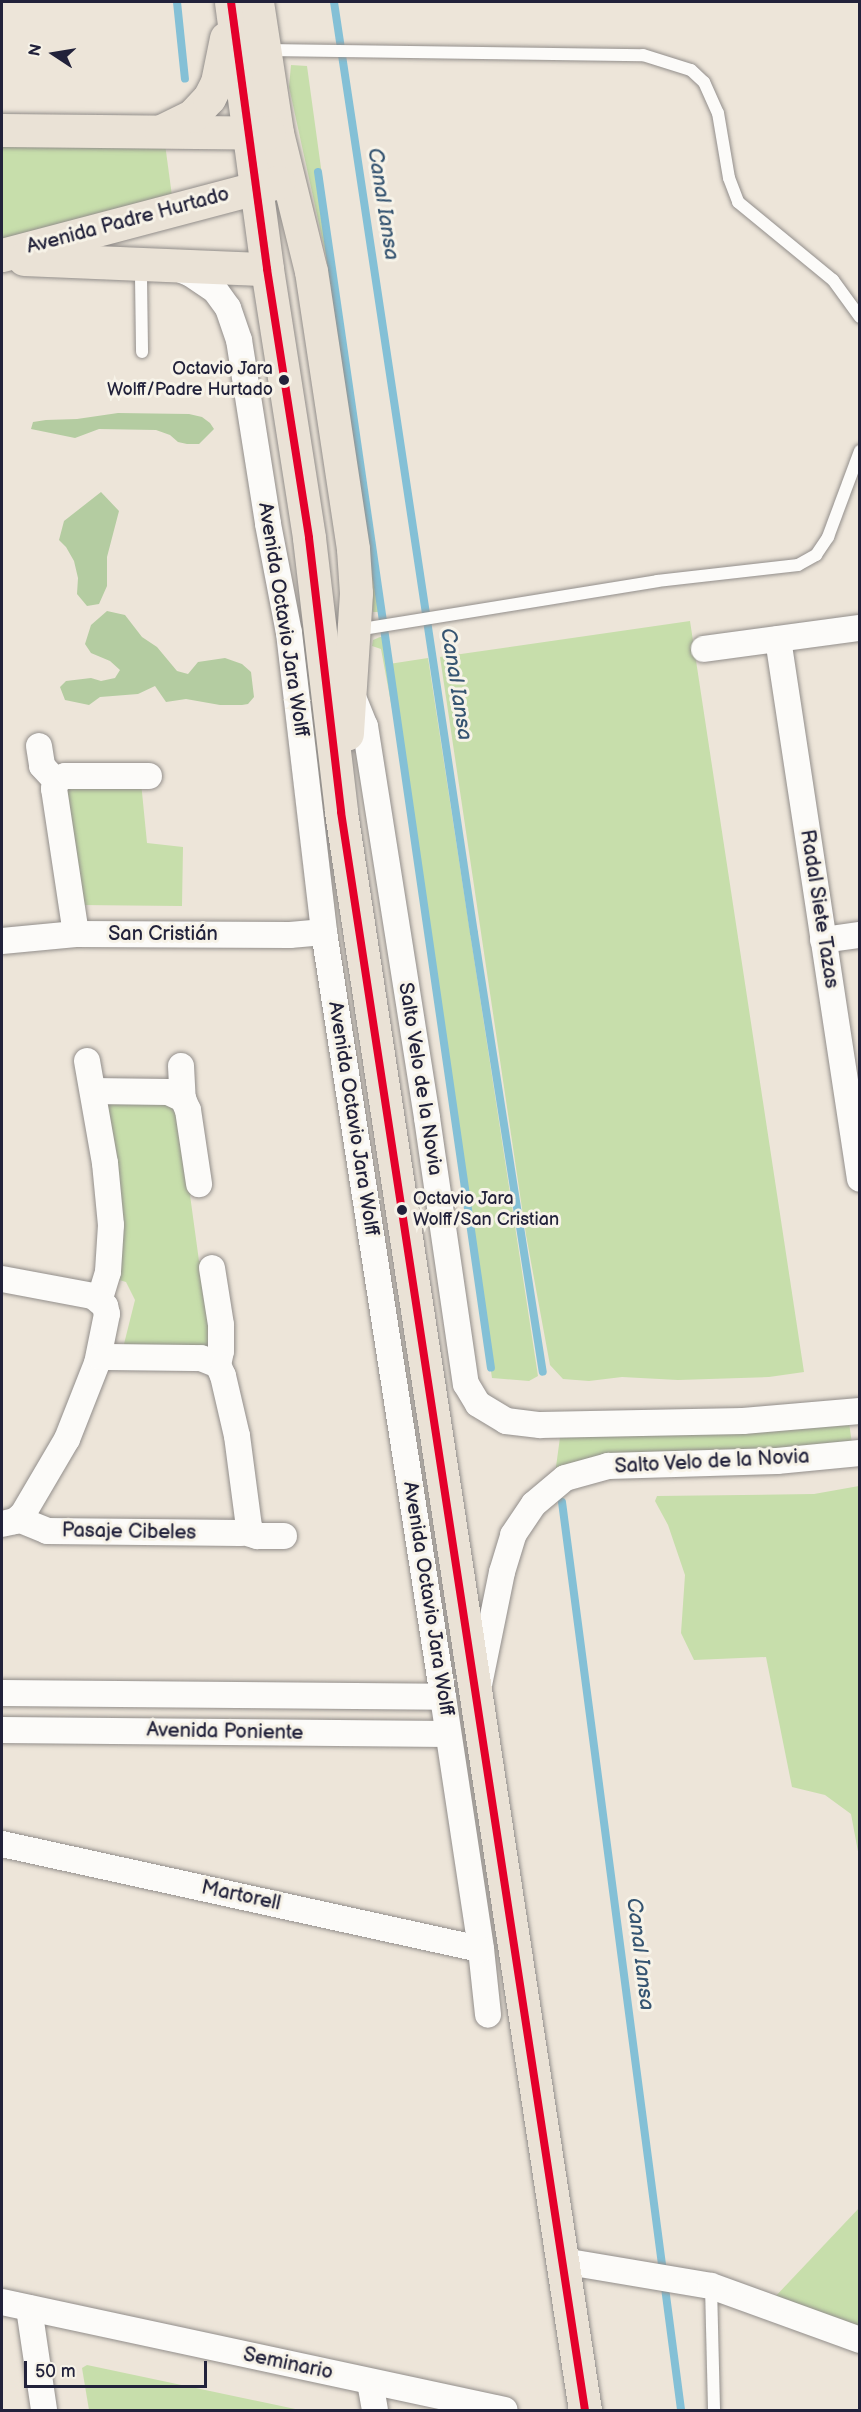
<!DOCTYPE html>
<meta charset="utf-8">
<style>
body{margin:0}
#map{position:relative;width:861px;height:2412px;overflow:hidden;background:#ede5d9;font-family:"Balsamiq Sans",sans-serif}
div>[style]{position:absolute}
.green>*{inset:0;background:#c7deab}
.forest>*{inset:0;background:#b4cca1}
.stream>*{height:8px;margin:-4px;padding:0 4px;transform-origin:4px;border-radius:4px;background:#84c0d6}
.roads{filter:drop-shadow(0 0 2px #928e8b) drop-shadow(0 0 2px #928e8b)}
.lane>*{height:12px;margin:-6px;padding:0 6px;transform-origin:6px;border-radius:6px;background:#fcfbf9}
.street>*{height:26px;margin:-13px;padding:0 13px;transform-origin:13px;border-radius:13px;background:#fcfbf9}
.primary>*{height:33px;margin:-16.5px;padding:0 16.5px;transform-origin:16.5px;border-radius:16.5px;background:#eae2d6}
.bus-1>*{height:8px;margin:-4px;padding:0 4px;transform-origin:4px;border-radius:4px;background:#e4002b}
.dots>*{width:16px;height:16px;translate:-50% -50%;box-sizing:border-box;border:3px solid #f7f3e8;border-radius:50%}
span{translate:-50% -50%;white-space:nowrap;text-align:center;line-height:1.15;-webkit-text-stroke:6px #f7f3e8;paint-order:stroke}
.bus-label{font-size:18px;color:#22223b}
.right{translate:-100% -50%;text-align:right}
.left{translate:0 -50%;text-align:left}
.street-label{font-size:20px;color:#22223b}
.water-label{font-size:21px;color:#355471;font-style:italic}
.frame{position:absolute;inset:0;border:3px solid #22223b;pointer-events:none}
.north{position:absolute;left:24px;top:24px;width:60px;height:60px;-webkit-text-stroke:4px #f7f3e8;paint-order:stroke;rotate:282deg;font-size:16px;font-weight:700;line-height:24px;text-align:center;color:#22223b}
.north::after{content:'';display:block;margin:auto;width:21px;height:27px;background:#22223b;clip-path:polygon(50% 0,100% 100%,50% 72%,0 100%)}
.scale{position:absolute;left:24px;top:2361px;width:183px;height:27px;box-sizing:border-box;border:3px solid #22223b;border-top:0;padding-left:8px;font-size:18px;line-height:21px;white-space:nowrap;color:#22223b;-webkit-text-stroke:4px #f7f3e8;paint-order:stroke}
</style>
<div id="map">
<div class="green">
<div style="clip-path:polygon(291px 65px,307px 66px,382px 612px,373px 612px,368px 533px,328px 265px,289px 87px)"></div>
<div style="clip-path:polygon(2px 137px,165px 144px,172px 196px,2px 242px)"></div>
<div style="clip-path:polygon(690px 621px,804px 1372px,769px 1377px,678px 1380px,622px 1377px,589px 1381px,563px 1379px,550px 1365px,526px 1235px,440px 657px)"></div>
<div style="clip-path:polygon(380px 637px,385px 637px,389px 664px,428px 658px,538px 1376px,529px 1381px,492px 1378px,398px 741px,381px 649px,372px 646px,373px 640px)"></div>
<div style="clip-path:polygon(141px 782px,147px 843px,183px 847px,182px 906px,78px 905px,62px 786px)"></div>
<div style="clip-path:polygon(97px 1098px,172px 1100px,198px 1193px,190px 1195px,199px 1261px,207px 1260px,218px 1352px,122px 1352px,135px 1300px,126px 1282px,109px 1277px)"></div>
<div style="clip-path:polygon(849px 1423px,852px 1443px,637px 1459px,553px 1489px,561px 1430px)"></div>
<div style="clip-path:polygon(859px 1486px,860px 1486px,859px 1857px,851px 1814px,825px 1795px,792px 1787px,766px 1657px,694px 1660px,681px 1633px,685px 1575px,668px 1525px,655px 1501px,657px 1496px,814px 1494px)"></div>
<div style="clip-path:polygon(859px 2208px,859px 2330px,773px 2299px)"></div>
<div style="clip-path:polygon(87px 2365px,300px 2410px,89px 2410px,82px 2368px)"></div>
</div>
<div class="forest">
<div style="clip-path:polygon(118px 413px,189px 414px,202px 417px,210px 423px,214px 429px,199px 444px,187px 444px,178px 442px,170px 435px,156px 430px,99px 429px,75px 438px,31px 429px,33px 422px,46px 420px,77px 419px)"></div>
<div style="clip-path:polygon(101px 492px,119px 511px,107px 557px,107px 586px,99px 604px,87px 606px,77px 594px,78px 578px,74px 561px,66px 547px,59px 540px,64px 521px)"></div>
<div style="clip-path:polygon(107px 611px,125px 615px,142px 637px,157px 647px,177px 671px,188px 674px,198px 662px,225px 658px,242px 664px,251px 672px,254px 697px,248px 704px,242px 705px,220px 705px,186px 699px,166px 702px,155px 686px,138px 694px,100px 697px,89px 705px,65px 700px,60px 687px,66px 681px,91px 678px,101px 681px,115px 678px,120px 670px,110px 661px,91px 653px,85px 644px,91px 625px)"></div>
</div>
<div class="stream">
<div style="left:177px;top:2px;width:77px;rotate:84.1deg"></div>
<div style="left:334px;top:2px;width:941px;rotate:81.45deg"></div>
<div style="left:474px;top:933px;width:444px;rotate:81.1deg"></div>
<div style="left:318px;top:172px;width:1208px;rotate:81.77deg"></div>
<div style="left:562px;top:1502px;width:916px;rotate:82.53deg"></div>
</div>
<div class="roads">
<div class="lane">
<div style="left:267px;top:50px;width:376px;rotate:0.8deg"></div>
<div style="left:643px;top:55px;width:50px;rotate:17.4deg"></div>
<div style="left:691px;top:70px;width:18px;rotate:43deg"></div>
<div style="left:704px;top:82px;width:34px;rotate:66deg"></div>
<div style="left:718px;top:113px;width:66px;rotate:80.4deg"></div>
<div style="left:729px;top:178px;width:26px;rotate:69deg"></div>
<div style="left:738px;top:202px;width:123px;rotate:39.4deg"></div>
<div style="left:833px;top:280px;width:46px;rotate:53.9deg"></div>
<div style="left:138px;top:265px;width:12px;rotate:76deg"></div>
<div style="left:141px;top:277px;width:75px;rotate:89.2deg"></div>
<div style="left:356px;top:630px;width:305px;rotate:-9.2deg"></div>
<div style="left:657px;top:581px;width:142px;rotate:-6.5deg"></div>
<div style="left:798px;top:565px;width:21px;rotate:-29deg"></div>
<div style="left:816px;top:555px;width:22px;rotate:-56deg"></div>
<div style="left:828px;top:537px;width:92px;rotate:-69.6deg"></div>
<div style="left:711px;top:2286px;width:124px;rotate:88.6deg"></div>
</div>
<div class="street">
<div style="left:174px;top:267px;width:18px;rotate:22deg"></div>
<div style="left:191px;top:274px;width:29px;rotate:34deg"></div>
<div style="left:215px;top:290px;width:22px;rotate:54deg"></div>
<div style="left:228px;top:308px;width:34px;rotate:71deg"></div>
<div style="left:239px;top:340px;width:186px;rotate:81deg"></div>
<div style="left:268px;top:524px;width:111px;rotate:79.1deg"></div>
<div style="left:289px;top:633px;width:301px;rotate:83.3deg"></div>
<div style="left:324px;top:932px;width:774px;rotate:81.16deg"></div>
<div style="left:443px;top:1697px;width:255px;rotate:81.4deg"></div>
<div style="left:481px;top:1949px;width:66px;rotate:83.9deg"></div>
<div style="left:778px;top:639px;width:546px;rotate:81.37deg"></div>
<div style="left:704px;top:649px;width:157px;rotate:-7.7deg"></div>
<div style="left:351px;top:692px;width:37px;rotate:68deg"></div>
<div style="left:365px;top:726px;width:397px;rotate:81deg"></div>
<div style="left:427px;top:1118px;width:269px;rotate:81.7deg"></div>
<div style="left:466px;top:1384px;width:23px;rotate:59deg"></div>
<div style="left:478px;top:1404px;width:33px;rotate:31deg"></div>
<div style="left:506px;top:1421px;width:34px;rotate:7deg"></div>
<div style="left:540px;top:1425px;width:203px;rotate:-1.1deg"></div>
<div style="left:743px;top:1421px;width:117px;rotate:-4.9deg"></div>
<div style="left:39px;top:746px;width:20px;rotate:81deg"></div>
<div style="left:42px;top:766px;width:21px;rotate:47deg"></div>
<div style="left:76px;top:934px;width:147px;rotate:-98.6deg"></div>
<div style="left:54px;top:789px;width:8px;rotate:-76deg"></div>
<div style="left:56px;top:781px;width:10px;rotate:-29deg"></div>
<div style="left:65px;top:776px;width:84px"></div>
<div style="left:823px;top:940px;width:37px;rotate:-8deg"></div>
<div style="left:2px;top:941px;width:74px;rotate:-5.4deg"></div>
<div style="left:76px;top:934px;width:214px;rotate:0.3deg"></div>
<div style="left:290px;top:935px;width:34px;rotate:-5deg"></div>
<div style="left:87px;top:1061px;width:104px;rotate:80deg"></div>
<div style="left:105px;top:1163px;width:62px;rotate:84.5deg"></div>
<div style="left:111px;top:1225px;width:47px;rotate:93.7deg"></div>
<div style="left:108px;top:1272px;width:28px;rotate:107deg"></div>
<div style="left:181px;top:1066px;width:33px;rotate:87deg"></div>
<div style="left:93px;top:1091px;width:75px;rotate:0.8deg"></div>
<div style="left:168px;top:1092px;width:17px;rotate:25deg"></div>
<div style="left:183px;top:1099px;width:12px;rotate:66deg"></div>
<div style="left:188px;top:1110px;width:75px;rotate:81.5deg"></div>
<div style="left:212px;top:1268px;width:58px;rotate:81deg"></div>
<div style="left:221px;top:1325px;width:26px;rotate:90deg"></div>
<div style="left:221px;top:1351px;width:14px;rotate:102deg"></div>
<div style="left:2px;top:1279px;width:93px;rotate:10.6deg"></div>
<div style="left:93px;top:1296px;width:16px;rotate:40deg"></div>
<div style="left:105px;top:1306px;width:8px;rotate:76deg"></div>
<div style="left:107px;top:1314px;width:50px;rotate:101.5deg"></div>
<div style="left:97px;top:1363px;width:82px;rotate:111.5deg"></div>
<div style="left:67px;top:1439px;width:87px;rotate:120.4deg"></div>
<div style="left:23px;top:1514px;width:11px;rotate:139deg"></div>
<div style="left:15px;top:1521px;width:13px;rotate:167deg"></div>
<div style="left:18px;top:1519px;width:31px;rotate:22deg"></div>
<div style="left:47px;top:1531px;width:193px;rotate:0.6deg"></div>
<div style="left:240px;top:1533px;width:11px;rotate:-34deg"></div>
<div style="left:249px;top:1527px;width:92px;rotate:-97.5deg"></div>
<div style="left:237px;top:1436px;width:62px;rotate:-103.1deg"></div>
<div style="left:223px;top:1376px;width:12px;rotate:-114deg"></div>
<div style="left:218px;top:1365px;width:18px;rotate:-158deg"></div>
<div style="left:201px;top:1358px;width:102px;rotate:-179.4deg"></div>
<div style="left:244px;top:1532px;width:14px;rotate:17deg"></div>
<div style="left:257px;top:1536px;width:27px"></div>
<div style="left:479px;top:1685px;width:115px;rotate:-78.5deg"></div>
<div style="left:502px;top:1572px;width:39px;rotate:-73deg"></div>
<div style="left:513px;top:1535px;width:37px;rotate:-56deg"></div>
<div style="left:534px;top:1504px;width:40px;rotate:-40deg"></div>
<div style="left:565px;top:1478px;width:45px;rotate:-15.6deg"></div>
<div style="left:608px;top:1466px;width:169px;rotate:-1.7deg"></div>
<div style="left:777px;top:1461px;width:83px;rotate:-5.5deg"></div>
<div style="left:2px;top:1693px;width:441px;rotate:0.5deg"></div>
<div style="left:2px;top:1730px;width:446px;rotate:0.5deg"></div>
<div style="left:2px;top:1844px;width:490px;rotate:12.4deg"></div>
<div style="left:563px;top:2261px;width:150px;rotate:9.6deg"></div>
<div style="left:711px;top:2286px;width:158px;rotate:19.9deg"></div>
<div style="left:2px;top:2302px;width:514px;rotate:12.12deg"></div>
<div style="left:29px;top:2308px;width:103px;rotate:81.6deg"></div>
<div style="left:370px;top:2382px;width:28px;rotate:80deg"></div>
</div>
<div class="primary">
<div style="left:231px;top:2px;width:269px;rotate:82.3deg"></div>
<div style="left:267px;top:269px;width:272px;rotate:81.1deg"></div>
<div style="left:309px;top:538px;width:276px;rotate:83.3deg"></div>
<div style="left:341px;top:812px;width:1617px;rotate:81.32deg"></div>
<div style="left:257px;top:2px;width:133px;rotate:81.3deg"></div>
<div style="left:277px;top:133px;width:142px;rotate:76.2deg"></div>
<div style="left:311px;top:271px;width:281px;rotate:81.4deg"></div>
<div style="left:353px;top:549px;width:44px;rotate:86.1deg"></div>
<div style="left:356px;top:593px;width:141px;rotate:93.7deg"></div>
<div style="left:2px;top:130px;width:267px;rotate:0.6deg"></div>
<div style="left:161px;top:131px;width:34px;rotate:-26deg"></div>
<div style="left:192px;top:116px;width:25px;rotate:-47deg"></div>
<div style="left:209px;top:98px;width:18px;rotate:-63deg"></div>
<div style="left:217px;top:82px;width:45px;rotate:-78.4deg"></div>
<div style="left:2px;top:255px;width:286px;rotate:-14.8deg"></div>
<div style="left:24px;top:259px;width:243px;rotate:2.4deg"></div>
</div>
</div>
<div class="bus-1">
<div style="left:231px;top:2px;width:269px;rotate:82.3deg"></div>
<div style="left:267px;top:269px;width:272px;rotate:81.1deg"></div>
<div style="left:309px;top:538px;width:276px;rotate:83.3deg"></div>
<div style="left:341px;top:812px;width:1617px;rotate:81.32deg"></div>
</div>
<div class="dots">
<div style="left:284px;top:380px;background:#22223b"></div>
<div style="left:402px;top:1210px;background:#22223b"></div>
</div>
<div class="bus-label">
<span class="right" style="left:273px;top:380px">Octavio Jara<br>Wolff/Padre Hurtado</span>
<span class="left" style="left:413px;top:1210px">Octavio Jara<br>Wolff/San Cristian</span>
</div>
<div class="street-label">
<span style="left:128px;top:221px;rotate:-15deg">Avenida Padre Hurtado</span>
<span style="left:283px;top:620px;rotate:81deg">Avenida Octavio Jara Wolff</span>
<span style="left:819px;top:909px;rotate:81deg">Radal Siete Tazas</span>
<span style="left:163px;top:934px">San Cristián</span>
<span style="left:420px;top:1079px;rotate:81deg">Salto Velo de la Novia</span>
<span style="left:353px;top:1119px;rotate:81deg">Avenida Octavio Jara Wolff</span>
<span style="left:712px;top:1462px;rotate:-3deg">Salto Velo de la Novia</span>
<span style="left:129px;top:1532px;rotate:1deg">Pasaje Cibeles</span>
<span style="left:428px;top:1599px;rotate:81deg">Avenida Octavio Jara Wolff</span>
<span style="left:225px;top:1732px;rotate:1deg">Avenida Poniente</span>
<span style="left:241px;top:1896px;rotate:12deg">Martorell</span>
<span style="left:288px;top:2364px;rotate:12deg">Seminario</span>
</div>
<div class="water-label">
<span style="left:383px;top:204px;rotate:81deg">Canal Iansa</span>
<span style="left:456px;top:684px;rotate:81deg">Canal Iansa</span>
<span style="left:640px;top:1954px;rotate:83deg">Canal Iansa</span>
</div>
<div class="frame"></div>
<div class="north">N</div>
<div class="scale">50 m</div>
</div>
